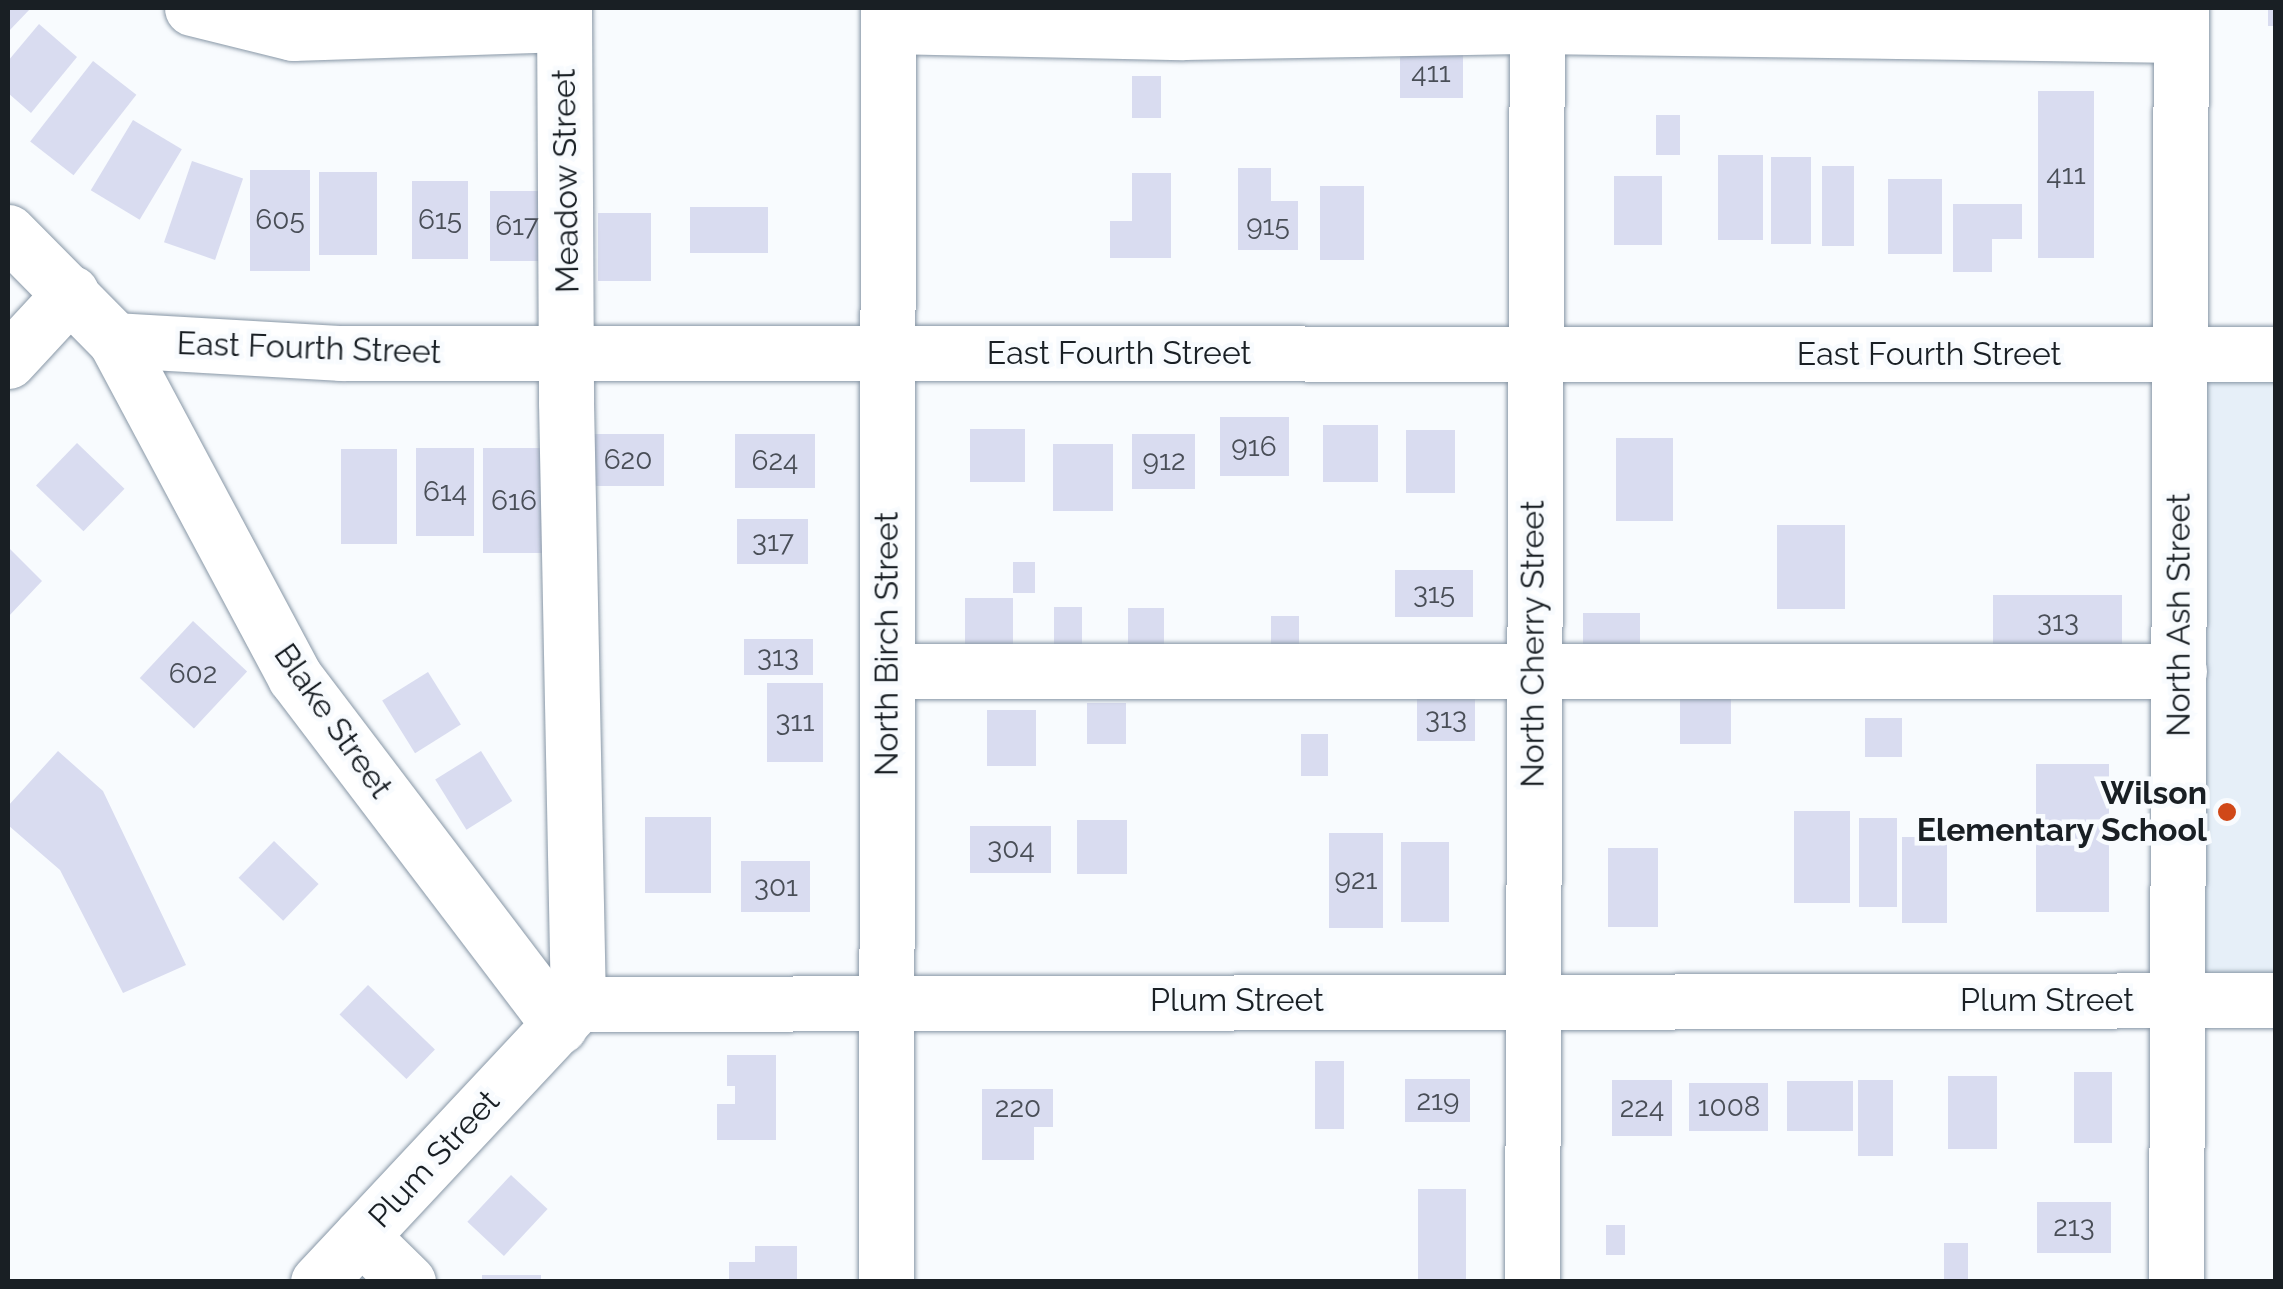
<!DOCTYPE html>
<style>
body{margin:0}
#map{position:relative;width:2283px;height:1289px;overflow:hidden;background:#f8fbfe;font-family:Raleway,sans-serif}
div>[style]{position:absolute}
.built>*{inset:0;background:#e6eff8;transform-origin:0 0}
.building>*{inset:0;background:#d9dcf0;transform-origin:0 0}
.roads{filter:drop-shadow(0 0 2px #8897a6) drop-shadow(0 0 2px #8897a6)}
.minor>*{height:55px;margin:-27.5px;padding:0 27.5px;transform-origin:27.5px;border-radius:27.5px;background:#fff}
.major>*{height:55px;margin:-27.5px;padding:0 27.5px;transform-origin:27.5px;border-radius:27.5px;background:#fff}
.dots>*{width:28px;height:28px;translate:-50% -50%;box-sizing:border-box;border:5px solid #f8fbfe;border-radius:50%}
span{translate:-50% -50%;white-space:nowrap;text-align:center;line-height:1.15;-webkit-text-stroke:9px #f8fbfe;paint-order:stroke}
.number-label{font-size:28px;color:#494e57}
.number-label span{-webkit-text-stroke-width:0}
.street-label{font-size:32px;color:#191f24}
.poi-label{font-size:32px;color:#191f24;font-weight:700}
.right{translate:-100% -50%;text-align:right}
.frame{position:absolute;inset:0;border:10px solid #191f24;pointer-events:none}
</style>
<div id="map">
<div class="built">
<div style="left:2180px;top:354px;width:95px;height:646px"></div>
</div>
<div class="building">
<div style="clip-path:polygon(8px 8px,31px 8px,8px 32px)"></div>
<div style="left:2268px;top:8px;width:8px;height:18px"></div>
<div style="clip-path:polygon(39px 24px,77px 57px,31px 113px,8px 93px,8px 61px)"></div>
<div style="left:1400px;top:47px;width:63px;height:51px"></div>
<div style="left:93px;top:61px;width:55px;height:102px;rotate:38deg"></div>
<div style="left:1132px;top:76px;width:29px;height:42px"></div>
<div style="left:2038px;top:91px;width:56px;height:167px"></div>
<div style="left:1656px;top:115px;width:24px;height:40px"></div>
<div style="left:133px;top:120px;width:57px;height:82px;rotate:31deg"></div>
<div style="left:1718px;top:155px;width:45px;height:85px"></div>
<div style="left:1771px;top:157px;width:40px;height:87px"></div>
<div style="left:192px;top:161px;width:54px;height:86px;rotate:19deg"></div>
<div style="left:1822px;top:166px;width:32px;height:80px"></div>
<div style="clip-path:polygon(1238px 168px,1271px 168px,1271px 201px,1298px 201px,1298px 250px,1238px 250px)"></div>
<div style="left:250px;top:170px;width:60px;height:101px"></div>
<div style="left:319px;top:172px;width:58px;height:83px"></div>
<div style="clip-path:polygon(1132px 173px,1171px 173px,1171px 258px,1110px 258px,1110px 221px,1132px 221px)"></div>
<div style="left:1614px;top:176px;width:48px;height:69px"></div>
<div style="left:1888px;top:179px;width:54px;height:75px"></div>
<div style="left:412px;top:181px;width:56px;height:78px"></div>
<div style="left:1320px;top:186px;width:44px;height:74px"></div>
<div style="left:490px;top:191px;width:54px;height:70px"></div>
<div style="clip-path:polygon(1953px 204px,2022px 204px,2022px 239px,1992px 239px,1992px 272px,1953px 272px)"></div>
<div style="left:690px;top:207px;width:78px;height:46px"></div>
<div style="left:598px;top:213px;width:53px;height:68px"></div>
<div style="left:1220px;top:417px;width:69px;height:59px"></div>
<div style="left:1323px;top:425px;width:55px;height:57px"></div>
<div style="left:970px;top:429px;width:55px;height:53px"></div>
<div style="left:1406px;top:430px;width:49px;height:63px"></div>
<div style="left:592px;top:434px;width:72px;height:52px"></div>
<div style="left:735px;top:434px;width:80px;height:54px"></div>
<div style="left:1132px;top:434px;width:63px;height:55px"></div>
<div style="left:1616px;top:438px;width:57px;height:83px"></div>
<div style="left:77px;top:443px;width:66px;height:59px;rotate:44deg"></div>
<div style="left:1053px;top:444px;width:60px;height:67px"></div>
<div style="left:416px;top:448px;width:58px;height:88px"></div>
<div style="left:483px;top:448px;width:61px;height:105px"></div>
<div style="left:341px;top:449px;width:56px;height:95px"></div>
<div style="left:737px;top:519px;width:71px;height:45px"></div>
<div style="left:1777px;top:525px;width:68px;height:84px"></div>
<div style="clip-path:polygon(8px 547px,42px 581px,8px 617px)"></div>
<div style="left:1013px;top:562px;width:22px;height:31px"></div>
<div style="left:1395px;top:570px;width:78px;height:47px"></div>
<div style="left:1993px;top:595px;width:129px;height:54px"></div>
<div style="left:965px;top:598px;width:48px;height:48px"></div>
<div style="left:1054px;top:607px;width:28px;height:38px"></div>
<div style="left:1128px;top:608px;width:36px;height:39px"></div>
<div style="left:1583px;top:613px;width:57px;height:39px"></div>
<div style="left:1271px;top:616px;width:28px;height:39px"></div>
<div style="left:193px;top:621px;width:74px;height:78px;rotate:43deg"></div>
<div style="left:744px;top:639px;width:69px;height:36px"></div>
<div style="left:428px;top:672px;width:62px;height:54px;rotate:58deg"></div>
<div style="left:767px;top:683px;width:56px;height:79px"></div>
<div style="left:1680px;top:693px;width:51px;height:51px"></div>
<div style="left:1417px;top:698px;width:58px;height:43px"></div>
<div style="left:1087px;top:703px;width:39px;height:41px"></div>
<div style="left:987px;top:710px;width:49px;height:56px"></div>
<div style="left:1865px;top:718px;width:37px;height:39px"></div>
<div style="left:1301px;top:734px;width:27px;height:42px"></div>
<div style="clip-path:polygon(58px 751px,103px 791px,186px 965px,123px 993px,60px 870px,8px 825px,8px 806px)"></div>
<div style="left:481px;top:751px;width:59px;height:54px;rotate:58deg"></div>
<div style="left:2036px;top:764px;width:73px;height:148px"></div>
<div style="left:1794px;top:811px;width:56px;height:92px"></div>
<div style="left:645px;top:817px;width:66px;height:76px"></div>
<div style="left:1859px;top:818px;width:38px;height:89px"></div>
<div style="left:1077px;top:820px;width:50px;height:54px"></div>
<div style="left:970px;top:826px;width:81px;height:47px"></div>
<div style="left:1329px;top:833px;width:54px;height:95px"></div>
<div style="left:1902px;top:837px;width:45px;height:86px"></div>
<div style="left:274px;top:841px;width:62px;height:51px;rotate:44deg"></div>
<div style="left:1401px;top:842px;width:48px;height:80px"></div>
<div style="left:1608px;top:848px;width:50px;height:79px"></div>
<div style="left:741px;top:861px;width:69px;height:51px"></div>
<div style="left:368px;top:985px;width:93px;height:41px;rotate:44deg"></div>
<div style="clip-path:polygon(727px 1055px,776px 1055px,776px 1140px,717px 1140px,717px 1104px,735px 1104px,735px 1086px,727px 1086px)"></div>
<div style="left:1315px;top:1061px;width:29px;height:68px"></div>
<div style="left:2074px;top:1072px;width:38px;height:71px"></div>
<div style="left:1948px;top:1076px;width:49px;height:73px"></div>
<div style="left:1405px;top:1079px;width:65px;height:43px"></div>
<div style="left:1612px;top:1080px;width:60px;height:56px"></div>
<div style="left:1858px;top:1080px;width:35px;height:76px"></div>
<div style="left:1787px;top:1081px;width:66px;height:50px"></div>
<div style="left:1689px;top:1083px;width:79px;height:48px"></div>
<div style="clip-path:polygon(982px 1089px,1053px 1089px,1053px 1127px,1034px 1127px,1034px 1160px,982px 1160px)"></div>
<div style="left:511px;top:1175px;width:50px;height:64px;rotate:43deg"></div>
<div style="left:1418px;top:1189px;width:48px;height:93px"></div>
<div style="left:2037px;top:1202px;width:74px;height:51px"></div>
<div style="left:1606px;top:1225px;width:19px;height:30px"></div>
<div style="left:1944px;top:1243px;width:24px;height:39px"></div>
<div style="clip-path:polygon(755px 1246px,797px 1246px,797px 1282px,729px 1282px,729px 1262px,755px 1262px)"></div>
<div style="left:482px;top:1275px;width:59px;height:7px"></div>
</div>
<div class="roads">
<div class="minor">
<div style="left:192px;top:8px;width:104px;rotate:13.9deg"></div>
<div style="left:293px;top:33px;width:271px;rotate:-1.9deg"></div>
<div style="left:564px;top:8px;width:394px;rotate:89.7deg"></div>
<div style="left:566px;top:402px;width:602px;rotate:88.86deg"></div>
<div style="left:888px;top:26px;width:295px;rotate:1.2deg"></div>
<div style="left:1183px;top:32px;width:353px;rotate:-1deg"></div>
<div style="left:1536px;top:26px;width:645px;rotate:0.8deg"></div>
<div style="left:115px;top:340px;width:382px;rotate:61.9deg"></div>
<div style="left:295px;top:677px;width:438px;rotate:52.8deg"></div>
<div style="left:8px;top:361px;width:93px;rotate:-47.2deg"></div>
<div style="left:887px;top:671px;width:1292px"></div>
<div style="left:361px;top:1236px;width:66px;rotate:44.4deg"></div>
<div style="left:318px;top:1282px;width:381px;rotate:-46.9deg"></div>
<div style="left:578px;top:1004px;width:1698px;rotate:-0.13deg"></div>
<div style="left:886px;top:1282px;width:1274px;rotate:-89.91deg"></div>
<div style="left:1532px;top:1282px;width:1274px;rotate:-89.78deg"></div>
<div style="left:2176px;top:1282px;width:1274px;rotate:-89.78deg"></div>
</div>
<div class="major">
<div style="left:8px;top:232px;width:152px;rotate:45.3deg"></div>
<div style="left:115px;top:340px;width:226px;rotate:3.3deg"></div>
<div style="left:341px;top:353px;width:1935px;rotate:0.03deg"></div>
</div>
</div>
<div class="dots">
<div style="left:2227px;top:812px;background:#d04818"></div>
</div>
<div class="number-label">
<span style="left:1431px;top:73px">411</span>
<span style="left:2066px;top:175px">411</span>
<span style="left:280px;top:220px">605</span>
<span style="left:440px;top:220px">615</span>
<span style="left:517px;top:226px">617</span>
<span style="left:1268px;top:226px">915</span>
<span style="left:1254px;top:447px">916</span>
<span style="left:628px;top:460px">620</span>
<span style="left:775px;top:461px">624</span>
<span style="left:1164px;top:461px">912</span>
<span style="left:445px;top:492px">614</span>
<span style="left:514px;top:501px">616</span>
<span style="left:773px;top:542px">317</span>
<span style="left:1434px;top:594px">315</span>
<span style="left:2058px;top:622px">313</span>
<span style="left:778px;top:657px">313</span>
<span style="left:193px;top:674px">602</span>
<span style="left:1446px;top:719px">313</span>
<span style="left:795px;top:722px">311</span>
<span style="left:1011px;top:849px">304</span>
<span style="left:1356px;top:880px">921</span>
<span style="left:776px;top:887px">301</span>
<span style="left:1438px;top:1101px">219</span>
<span style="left:1729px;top:1107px">1008</span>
<span style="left:1018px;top:1108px">220</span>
<span style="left:1642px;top:1108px">224</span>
<span style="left:2074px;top:1227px">213</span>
</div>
<div class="street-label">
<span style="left:566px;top:181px;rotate:-91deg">Meadow Street</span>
<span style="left:309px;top:348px;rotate:2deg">East Fourth Street</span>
<span style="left:1119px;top:353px">East Fourth Street</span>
<span style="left:1929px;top:354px">East Fourth Street</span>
<span style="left:2179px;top:615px;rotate:-90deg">North Ash Street</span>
<span style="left:887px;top:644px;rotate:-90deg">North Birch Street</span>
<span style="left:1533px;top:644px;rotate:-90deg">North Cherry Street</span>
<span style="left:333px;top:721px;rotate:55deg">Blake Street</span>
<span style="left:1237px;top:1000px">Plum Street</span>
<span style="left:2047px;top:1000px">Plum Street</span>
<span style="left:434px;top:1159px;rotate:-47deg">Plum Street</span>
</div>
<div class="poi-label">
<span class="right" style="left:2207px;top:812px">Wilson<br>Elementary School</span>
</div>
<div class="frame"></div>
</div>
